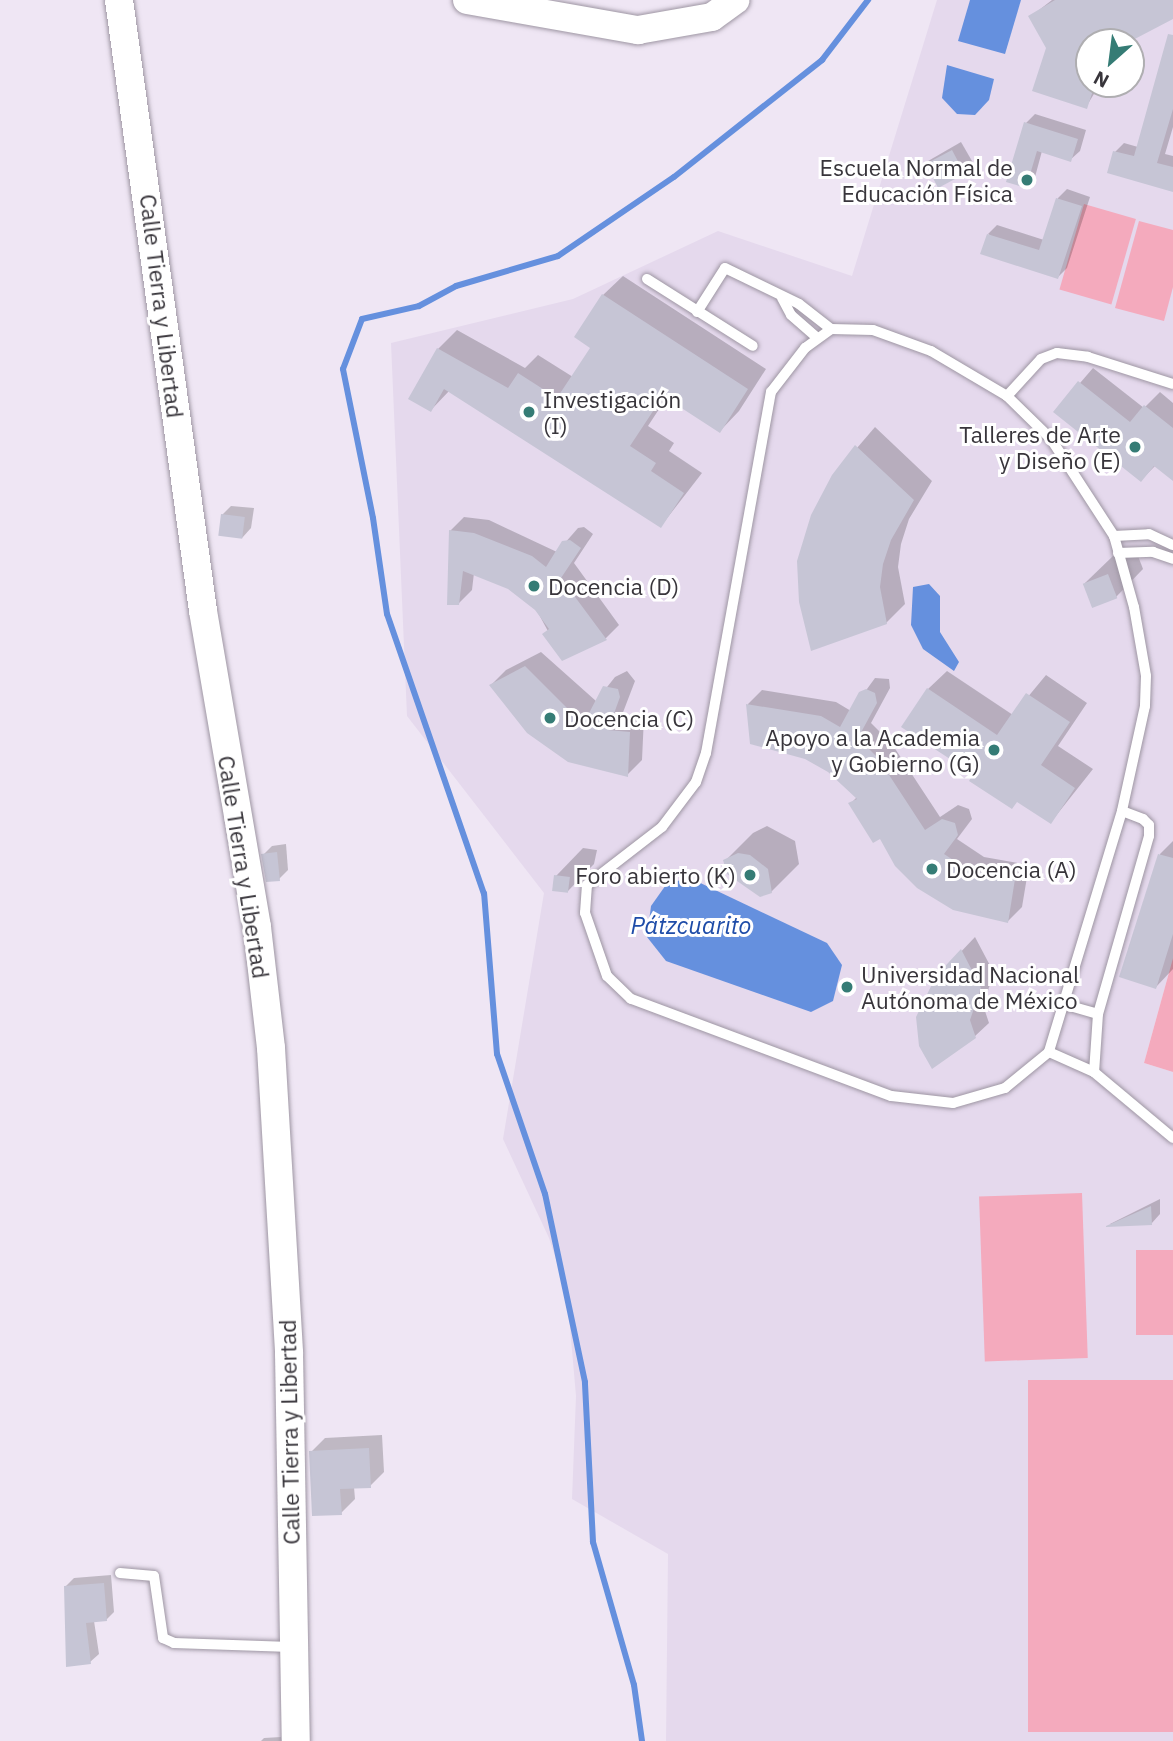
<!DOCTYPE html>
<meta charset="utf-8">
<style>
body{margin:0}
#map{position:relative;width:1173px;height:1741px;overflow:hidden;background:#efe6f4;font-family:"IBM Plex Sans",sans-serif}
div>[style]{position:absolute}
.built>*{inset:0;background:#e5d9ed}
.green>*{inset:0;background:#f4aabd;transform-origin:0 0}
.water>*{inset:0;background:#6590de}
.shadow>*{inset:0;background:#0003;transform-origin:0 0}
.stream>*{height:6px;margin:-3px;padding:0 3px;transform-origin:3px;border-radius:3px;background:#6590de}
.building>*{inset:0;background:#c6c5d5;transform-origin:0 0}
.roads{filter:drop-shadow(0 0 2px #9e96a3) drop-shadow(0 0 2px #9e96a3)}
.lane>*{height:10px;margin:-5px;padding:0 5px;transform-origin:5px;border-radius:5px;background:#fff}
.secondary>*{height:28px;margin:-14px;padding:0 14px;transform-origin:14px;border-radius:14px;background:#fff}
.dots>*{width:19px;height:19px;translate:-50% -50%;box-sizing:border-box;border:4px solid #fff;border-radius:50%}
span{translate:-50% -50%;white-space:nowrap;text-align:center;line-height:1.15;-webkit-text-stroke:6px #fff;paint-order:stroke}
.poi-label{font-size:23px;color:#38353b}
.right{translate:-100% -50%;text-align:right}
.left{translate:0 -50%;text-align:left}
.street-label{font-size:23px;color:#38353b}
.water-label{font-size:24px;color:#1e4ca8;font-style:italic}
.north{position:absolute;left:1075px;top:28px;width:70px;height:70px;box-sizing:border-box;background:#fff;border:2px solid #afaeb1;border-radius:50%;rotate:208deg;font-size:19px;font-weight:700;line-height:28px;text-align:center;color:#38353b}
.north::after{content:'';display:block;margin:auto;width:24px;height:32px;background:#357c75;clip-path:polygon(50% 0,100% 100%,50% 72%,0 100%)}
</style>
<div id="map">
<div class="built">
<div style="clip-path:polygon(evenodd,937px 0,1173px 0,1173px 958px,1144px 1063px,1173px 1072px,1173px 1741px,666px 1741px,668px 1554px,572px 1499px,576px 1396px,567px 1293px,549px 1238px,503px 1139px,544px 893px,407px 716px,391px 343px,573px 299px,718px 231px,852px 276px,937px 0,1089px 42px,1131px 42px,1131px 84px,1089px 84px,1089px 42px)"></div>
</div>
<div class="green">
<div style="left:1084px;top:204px;width:54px;height:89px;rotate:16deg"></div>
<div style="clip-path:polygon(1139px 221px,1173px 230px,1173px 287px,1164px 321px,1115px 308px)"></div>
<div style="clip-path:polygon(1173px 958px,1173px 1072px,1144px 1063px)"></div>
<div style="left:1082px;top:1193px;width:165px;height:103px;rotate:88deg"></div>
<div style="left:1173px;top:1250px;width:85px;height:37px;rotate:90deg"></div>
<div style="left:1173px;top:1380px;width:352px;height:145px;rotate:90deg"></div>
</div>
<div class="water">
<div style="clip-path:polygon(970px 0,1021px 0,1005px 54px,958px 41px)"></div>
<div style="clip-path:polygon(947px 65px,994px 79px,989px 100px,975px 115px,957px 114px,942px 98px)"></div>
<div style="clip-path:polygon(929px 584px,940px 596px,940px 632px,959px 662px,954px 671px,923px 649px,911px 625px,913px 587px)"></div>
<div style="clip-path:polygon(692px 879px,827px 943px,842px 965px,833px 1001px,811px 1012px,666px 961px,647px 937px,651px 906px,668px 882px)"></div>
</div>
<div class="shadow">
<div style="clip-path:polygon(1052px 0,1173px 0,1173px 14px,1123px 42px,1089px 42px,1089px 84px,1100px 84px,1086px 107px,1030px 17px)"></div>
<div style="clip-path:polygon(1173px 40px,1173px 127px,1165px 154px,1173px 156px,1173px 190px,1115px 152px,1124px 143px,1138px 147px)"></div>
<div style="clip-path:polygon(1035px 114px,1086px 130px,1080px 151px,1070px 160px,1042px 151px,1035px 177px,1026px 186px,1026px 123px)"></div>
<div style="left:961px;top:142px;width:24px;height:40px;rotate:60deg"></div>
<div style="clip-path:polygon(1067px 189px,1090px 197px,1067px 268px,1058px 277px,988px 234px,997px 225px,1044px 240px,1058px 198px)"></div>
<div style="clip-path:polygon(623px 276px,766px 369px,739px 411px,720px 431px,667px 397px,648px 426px,674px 443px,669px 451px,702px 473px,661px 526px,450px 390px,431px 410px,438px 349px,457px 330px,525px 368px,538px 355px,573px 377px,592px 347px,603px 295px)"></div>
<div style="clip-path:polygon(1093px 368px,1144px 408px,1160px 392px,1173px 403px,1173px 478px,1156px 465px,1141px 480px,1055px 412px)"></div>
<div style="clip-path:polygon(875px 427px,932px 481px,909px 519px,901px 544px,898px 567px,905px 604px,886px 623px,833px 476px)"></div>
<div style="clip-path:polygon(231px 506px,254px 508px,251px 528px,242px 538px,222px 515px)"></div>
<div style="clip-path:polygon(464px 517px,489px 520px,557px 552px,578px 528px,584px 527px,593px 534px,574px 563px,619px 625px,606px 638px,563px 659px,536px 609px,509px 587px,474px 573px,472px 590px,458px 604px,450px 531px)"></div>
<div style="clip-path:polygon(1135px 548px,1143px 569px,1116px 597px,1085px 583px,1113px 556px)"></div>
<div style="clip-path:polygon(541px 652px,596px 701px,615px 677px,627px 671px,635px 681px,622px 715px,644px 717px,642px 760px,627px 775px,491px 685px,506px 670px)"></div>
<div style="clip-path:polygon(947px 671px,1013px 715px,1046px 675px,1087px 703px,1058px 746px,1093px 769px,1051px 822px,976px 774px,928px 689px)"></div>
<div style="clip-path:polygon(875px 678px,889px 679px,890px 688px,871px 723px,892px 744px,940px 817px,958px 805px,969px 809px,972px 819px,957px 839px,984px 857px,1029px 865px,1022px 907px,1008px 921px,851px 803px,857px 797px,829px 771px,805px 757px,751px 743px,748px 704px,762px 690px,836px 702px,851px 711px)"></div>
<div style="clip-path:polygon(767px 826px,795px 841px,799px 864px,771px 892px,725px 861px,753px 833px)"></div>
<div style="clip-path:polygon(1173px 841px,1173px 969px,1156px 987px,1160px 854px)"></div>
<div style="clip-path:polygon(286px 844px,288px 870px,279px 879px,263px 855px,272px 846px)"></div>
<div style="clip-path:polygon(583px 848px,597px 850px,594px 864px,567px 892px,556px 876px)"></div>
<div style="clip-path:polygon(975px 937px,994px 973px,983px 1005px,989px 1023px,974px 1037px,937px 977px)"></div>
<div style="clip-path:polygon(1160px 1199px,1160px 1214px,1151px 1224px,1110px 1224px)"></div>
<div style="clip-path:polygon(382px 1435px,384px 1472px,370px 1486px,354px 1487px,355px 1499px,341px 1513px,311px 1452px,325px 1438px)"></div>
<div style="clip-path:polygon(111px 1575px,114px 1612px,106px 1620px,94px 1621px,99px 1654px,90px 1662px,66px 1586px,74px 1578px)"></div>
<div style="clip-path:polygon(281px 1737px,282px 1741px,261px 1741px,264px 1738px)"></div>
</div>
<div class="stream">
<div style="left:642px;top:1741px;width:57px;rotate:-98.1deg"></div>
<div style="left:634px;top:1685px;width:149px;rotate:-106deg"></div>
<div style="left:593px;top:1542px;width:160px;rotate:-92.9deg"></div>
<div style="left:585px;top:1382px;width:192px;rotate:-102deg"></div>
<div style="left:545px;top:1194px;width:148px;rotate:-108.9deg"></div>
<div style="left:497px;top:1054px;width:161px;rotate:-94.6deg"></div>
<div style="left:484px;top:894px;width:296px;rotate:-109.1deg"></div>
<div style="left:387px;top:614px;width:97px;rotate:-98.3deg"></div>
<div style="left:373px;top:518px;width:152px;rotate:-101.4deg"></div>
<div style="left:343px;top:369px;width:53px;rotate:-69.2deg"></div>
<div style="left:362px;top:319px;width:58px;rotate:-12.8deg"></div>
<div style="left:419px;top:306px;width:42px;rotate:-28.4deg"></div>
<div style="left:456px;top:286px;width:106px;rotate:-16.4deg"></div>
<div style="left:558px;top:256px;width:140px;rotate:-34.3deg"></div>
<div style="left:674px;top:177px;width:189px;rotate:-38.3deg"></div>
<div style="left:822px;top:60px;width:76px;rotate:-52.5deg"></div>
</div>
<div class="building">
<div style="clip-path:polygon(1055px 0,1173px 0,1173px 19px,1129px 42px,1089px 42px,1089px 84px,1095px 84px,1087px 109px,1032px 91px,1046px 48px,1028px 16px)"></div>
<div style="clip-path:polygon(1168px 34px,1173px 35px,1173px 109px,1157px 163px,1173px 167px,1173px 192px,1107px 173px,1113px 151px,1134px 156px)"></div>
<div style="clip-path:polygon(1024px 122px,1078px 139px,1071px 162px,1037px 151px,1026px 188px,1006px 182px)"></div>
<div style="left:952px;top:150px;width:27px;height:30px;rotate:62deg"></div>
<div style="clip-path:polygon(1056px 198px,1082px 206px,1058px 279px,980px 254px,987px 234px,1039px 250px)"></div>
<div style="clip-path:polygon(602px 294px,748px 389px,720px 433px,663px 396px,630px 446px,656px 463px,651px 471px,684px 493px,661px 528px,444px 389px,431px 412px,408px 399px,437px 348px,508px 388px,518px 373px,557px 398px,590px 348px,574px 337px)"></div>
<div style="clip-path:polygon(1078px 381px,1130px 422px,1144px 405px,1173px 428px,1173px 481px,1154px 466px,1141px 482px,1053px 412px)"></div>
<div style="clip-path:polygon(855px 445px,914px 500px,891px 540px,883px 564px,880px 587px,887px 624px,811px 651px,799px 602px,797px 561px,811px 515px,832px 475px)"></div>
<div style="left:221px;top:514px;width:24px;height:22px;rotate:7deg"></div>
<div style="clip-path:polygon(449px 530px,474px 533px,532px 556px,546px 567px,562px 541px,570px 540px,581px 548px,561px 578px,607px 640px,562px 661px,542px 634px,549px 629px,535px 610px,508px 589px,463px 571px,459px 605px,447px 605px)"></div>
<div style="left:1108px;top:574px;width:26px;height:27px;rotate:69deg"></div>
<div style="clip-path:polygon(525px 666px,567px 708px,586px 719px,603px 686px,618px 689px,620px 697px,608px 730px,630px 732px,628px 777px,568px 762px,527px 733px,489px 685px)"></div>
<div style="clip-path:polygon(927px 688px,997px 735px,1026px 693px,1070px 722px,1041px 765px,1075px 788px,1051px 824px,1017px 802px,1012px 809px,969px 781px,973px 774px,901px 727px)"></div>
<div style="clip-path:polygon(866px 689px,875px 693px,877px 703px,858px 738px,878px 758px,925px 830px,942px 819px,955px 823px,958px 835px,944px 854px,970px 871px,1015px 879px,1008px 923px,953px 910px,917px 888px,895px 866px,880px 839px,873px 843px,848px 803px,857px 799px,828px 772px,805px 759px,750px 744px,746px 704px,821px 716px,840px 727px,859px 692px)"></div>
<div style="clip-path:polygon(277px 852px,280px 881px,266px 882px,261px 854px)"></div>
<div style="clip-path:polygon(738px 853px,750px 855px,768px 869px,772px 893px,760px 897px,727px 874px,723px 860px)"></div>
<div style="clip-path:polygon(1158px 854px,1173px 858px,1173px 934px,1156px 989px,1119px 977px)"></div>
<div style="left:554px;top:875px;width:16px;height:16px;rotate:7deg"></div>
<div style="clip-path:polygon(961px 949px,981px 988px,970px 1020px,976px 1038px,932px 1069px,919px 1046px,916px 1017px,936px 976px)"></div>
<div style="clip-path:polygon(1151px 1206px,1152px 1225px,1106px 1227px,1106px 1226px)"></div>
<div style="clip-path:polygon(369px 1448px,371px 1488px,340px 1489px,342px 1515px,312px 1516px,309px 1451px)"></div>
<div style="clip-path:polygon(104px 1583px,107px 1621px,86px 1623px,91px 1664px,66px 1667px,64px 1586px)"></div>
</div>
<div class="roads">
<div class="lane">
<div style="left:647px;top:279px;width:125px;rotate:32.3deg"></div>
<div style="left:782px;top:298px;width:19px;rotate:62deg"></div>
<div style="left:791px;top:315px;width:35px;rotate:41deg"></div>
<div style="left:697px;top:312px;width:52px;rotate:-57.5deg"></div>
<div style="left:725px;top:268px;width:82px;rotate:25.9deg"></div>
<div style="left:799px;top:304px;width:41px;rotate:38deg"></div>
<div style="left:831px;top:329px;width:42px;rotate:1.4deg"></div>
<div style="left:873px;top:330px;width:62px;rotate:19.9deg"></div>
<div style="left:931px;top:351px;width:88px;rotate:30.6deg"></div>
<div style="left:1007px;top:396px;width:62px;rotate:44.3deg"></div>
<div style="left:1051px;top:439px;width:116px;rotate:57deg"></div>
<div style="left:1114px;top:536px;width:74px;rotate:74.3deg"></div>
<div style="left:1134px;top:607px;width:70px;rotate:80.1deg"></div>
<div style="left:1146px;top:676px;width:30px;rotate:92deg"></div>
<div style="left:1145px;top:706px;width:107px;rotate:102.4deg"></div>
<div style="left:1122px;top:811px;width:252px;rotate:106.9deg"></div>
<div style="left:1049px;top:1052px;width:57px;rotate:140.7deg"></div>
<div style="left:1005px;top:1088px;width:54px;rotate:163.9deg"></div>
<div style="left:953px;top:1103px;width:62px;rotate:-173.6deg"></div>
<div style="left:891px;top:1096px;width:278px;rotate:-159.5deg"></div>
<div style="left:631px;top:999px;width:33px;rotate:-136deg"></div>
<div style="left:607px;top:976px;width:67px;rotate:-109.2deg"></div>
<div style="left:585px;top:913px;width:28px;rotate:-86deg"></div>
<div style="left:587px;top:885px;width:95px;rotate:-37.7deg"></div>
<div style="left:662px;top:827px;width:56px;rotate:-52.9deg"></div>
<div style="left:696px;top:782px;width:31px;rotate:-71deg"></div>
<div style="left:706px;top:753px;width:367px;rotate:-79.8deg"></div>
<div style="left:771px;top:392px;width:56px;rotate:-52.3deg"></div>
<div style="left:805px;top:348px;width:32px;rotate:-36deg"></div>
<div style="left:1007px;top:396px;width:50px;rotate:-47.4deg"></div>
<div style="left:1041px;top:359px;width:17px;rotate:-21deg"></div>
<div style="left:1057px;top:353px;width:31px;rotate:7deg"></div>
<div style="left:1088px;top:357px;width:89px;rotate:17.6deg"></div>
<div style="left:1114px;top:536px;width:35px;rotate:-3deg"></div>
<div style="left:1149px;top:534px;width:26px;rotate:25deg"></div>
<div style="left:1118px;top:553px;width:35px;rotate:-2deg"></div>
<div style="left:1153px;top:552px;width:21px;rotate:19deg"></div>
<div style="left:1063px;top:1004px;width:36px;rotate:16deg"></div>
<div style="left:1098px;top:1014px;width:58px;rotate:93.9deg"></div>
<div style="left:1098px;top:1014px;width:185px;rotate:-74deg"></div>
<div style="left:1149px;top:836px;width:11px;rotate:-90deg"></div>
<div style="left:1149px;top:825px;width:8px;rotate:-135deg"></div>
<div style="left:1143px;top:819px;width:22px;rotate:-159deg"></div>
<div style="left:1049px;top:1052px;width:49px;rotate:24deg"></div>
<div style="left:1094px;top:1072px;width:103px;rotate:39.9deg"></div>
<div style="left:120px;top:1573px;width:34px;rotate:5deg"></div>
<div style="left:154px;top:1576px;width:63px;rotate:81.7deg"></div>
<div style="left:163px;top:1638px;width:12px;rotate:24deg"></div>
<div style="left:174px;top:1643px;width:117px;rotate:2deg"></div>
</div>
<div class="secondary">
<div style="left:119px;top:0;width:617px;rotate:82.17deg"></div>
<div style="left:203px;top:611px;width:321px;rotate:80.3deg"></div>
<div style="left:257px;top:927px;width:122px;rotate:83.4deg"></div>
<div style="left:271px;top:1048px;width:306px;rotate:86.6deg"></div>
<div style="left:289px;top:1353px;width:388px;rotate:89deg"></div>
<div style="left:467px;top:0;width:174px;rotate:10deg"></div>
<div style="left:638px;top:30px;width:75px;rotate:-10deg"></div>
<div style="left:712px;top:17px;width:29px;rotate:-36deg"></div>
</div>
</div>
<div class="dots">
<div style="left:1027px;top:180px;background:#357c75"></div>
<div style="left:529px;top:412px;background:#357c75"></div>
<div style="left:1135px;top:447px;background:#357c75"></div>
<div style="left:534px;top:586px;background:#357c75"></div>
<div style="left:550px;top:718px;background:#357c75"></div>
<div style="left:994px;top:750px;background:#357c75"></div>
<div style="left:932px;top:869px;background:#357c75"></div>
<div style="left:750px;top:875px;background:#357c75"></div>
<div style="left:847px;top:987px;background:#357c75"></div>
</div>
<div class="poi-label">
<span class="right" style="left:1013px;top:180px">Escuela Normal de<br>Educación Física</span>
<span class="left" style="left:543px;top:412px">Investigación<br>(I)</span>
<span class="right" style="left:1121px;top:447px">Talleres de Arte<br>y Diseño (E)</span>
<span class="left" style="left:548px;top:586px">Docencia (D)</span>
<span class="left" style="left:564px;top:718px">Docencia (C)</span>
<span class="right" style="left:980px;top:750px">Apoyo a la Academia<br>y Gobierno (G)</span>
<span class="left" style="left:946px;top:869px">Docencia (A)</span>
<span class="right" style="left:736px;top:875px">Foro abierto (K)</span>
<span class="left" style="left:861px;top:987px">Universidad Nacional<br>Autónoma de México</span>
</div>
<div class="street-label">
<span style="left:162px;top:306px;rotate:83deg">Calle Tierra y Libertad</span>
<span style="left:244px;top:867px;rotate:81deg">Calle Tierra y Libertad</span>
<span style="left:289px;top:1432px;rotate:-91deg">Calle Tierra y Libertad</span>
</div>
<div class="water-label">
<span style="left:691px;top:926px">Pátzcuarito</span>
</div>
<div class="north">N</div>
</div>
